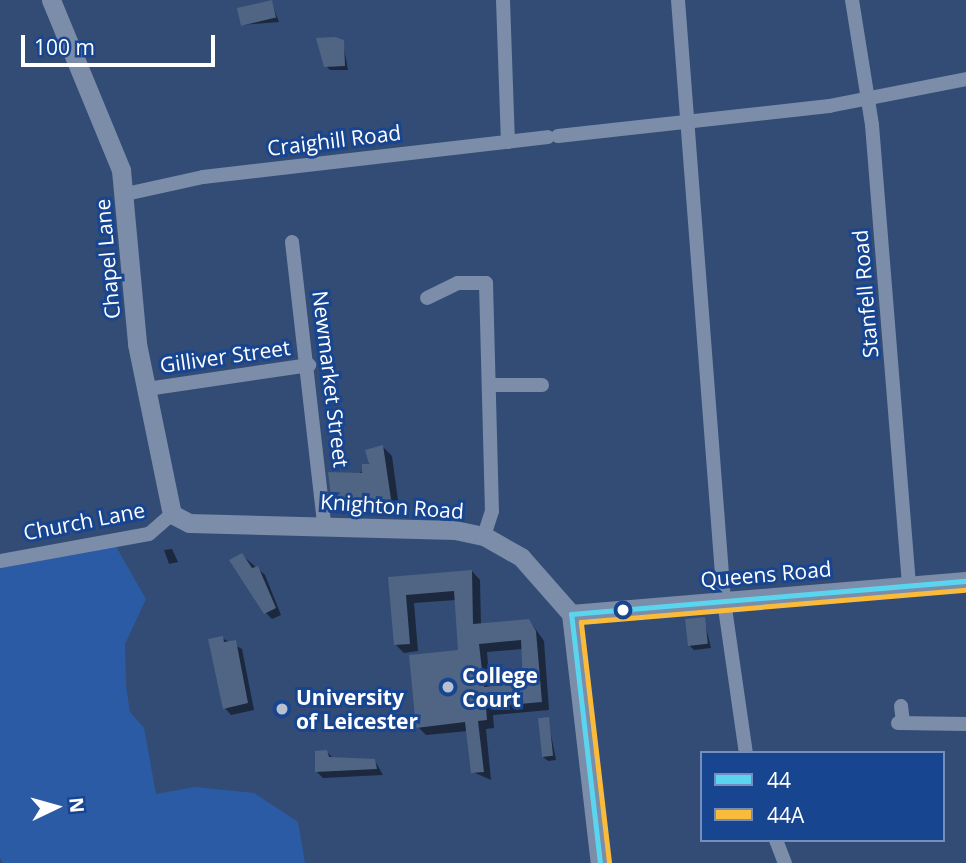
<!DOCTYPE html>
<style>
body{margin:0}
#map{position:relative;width:966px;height:863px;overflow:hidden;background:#334c75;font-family:"Open Sans",sans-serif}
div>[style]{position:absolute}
.green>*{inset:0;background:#2c5ba6}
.shadow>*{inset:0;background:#0007}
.building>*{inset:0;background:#506484;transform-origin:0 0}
.minor>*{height:14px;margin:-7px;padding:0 7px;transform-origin:7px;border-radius:7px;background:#7b8da8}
.tertiary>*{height:19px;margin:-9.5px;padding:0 9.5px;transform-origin:9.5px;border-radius:9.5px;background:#7b8da8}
.bus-1>*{height:5px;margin:-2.5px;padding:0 2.5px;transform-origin:2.5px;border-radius:2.5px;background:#5ad5f0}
.bus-2>*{height:5px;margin:-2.5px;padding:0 2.5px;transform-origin:2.5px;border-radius:2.5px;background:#fbbb3a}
.dots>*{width:19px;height:19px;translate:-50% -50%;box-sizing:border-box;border:4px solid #184590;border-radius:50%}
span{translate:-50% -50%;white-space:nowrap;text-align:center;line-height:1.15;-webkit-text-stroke:6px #184590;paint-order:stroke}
.street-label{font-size:21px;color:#fff}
.poi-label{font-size:21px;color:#fff;font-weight:700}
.left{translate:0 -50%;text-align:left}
.legend{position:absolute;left:700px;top:751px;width:245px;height:91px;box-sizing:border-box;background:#184590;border:2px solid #748fbc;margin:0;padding:9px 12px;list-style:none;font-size:21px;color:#fff}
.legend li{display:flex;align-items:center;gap:14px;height:35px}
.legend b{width:35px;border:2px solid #748fbc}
.north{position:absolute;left:21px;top:772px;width:70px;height:70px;-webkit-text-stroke:5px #184590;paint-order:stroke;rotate:85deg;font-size:19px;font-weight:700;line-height:28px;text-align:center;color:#fff}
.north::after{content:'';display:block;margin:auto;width:24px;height:32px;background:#fff;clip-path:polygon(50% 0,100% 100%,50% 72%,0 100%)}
.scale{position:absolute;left:21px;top:35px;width:194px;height:32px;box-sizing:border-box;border:4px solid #fff;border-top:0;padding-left:9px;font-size:21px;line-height:24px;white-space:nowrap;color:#fff;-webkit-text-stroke:5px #184590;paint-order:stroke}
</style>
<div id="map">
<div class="green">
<div style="clip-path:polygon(115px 545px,146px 599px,125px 644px,126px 686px,130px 712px,144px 728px,156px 794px,195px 787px,254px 793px,298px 822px,305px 863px,3px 863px,0 858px,0 568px)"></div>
</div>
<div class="shadow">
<div style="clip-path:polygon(271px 1px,279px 22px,241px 25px)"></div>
<div style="clip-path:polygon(343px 42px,348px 70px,330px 70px,326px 66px)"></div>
<div style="clip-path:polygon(383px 447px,392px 456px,400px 515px,343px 514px,333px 504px)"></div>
<div style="clip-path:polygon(172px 549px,178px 562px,169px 564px,164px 550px)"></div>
<div style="clip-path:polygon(242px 555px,265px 575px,281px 615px,272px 619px,265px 612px)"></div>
<div style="clip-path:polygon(evenodd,472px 571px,480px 580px,481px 625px,529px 620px,544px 641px,549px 710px,493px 715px,494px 728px,486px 729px,491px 780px,473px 772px,468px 731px,426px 735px,418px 727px,460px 651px,456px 600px,414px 603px,418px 651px,404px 653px,395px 644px,390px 578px,472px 571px,523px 649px,525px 685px,490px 688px,487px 652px,523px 649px)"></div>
<div style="clip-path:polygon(704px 619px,711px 648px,694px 650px,690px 646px)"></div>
<div style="clip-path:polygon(222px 638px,242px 649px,254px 710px,231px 715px,225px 708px)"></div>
<div style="clip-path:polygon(548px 719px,556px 760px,548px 761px,543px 757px)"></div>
<div style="clip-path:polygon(327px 752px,334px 759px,375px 761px,383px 775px,323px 778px,316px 771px)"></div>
</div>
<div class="building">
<div style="left:272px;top:0;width:18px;height:36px;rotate:77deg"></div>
<div style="clip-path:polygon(335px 37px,344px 40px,345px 66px,324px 67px,316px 38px)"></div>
<div style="clip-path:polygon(383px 445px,392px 506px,332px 505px,328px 472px,362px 473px,362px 464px,369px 464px,365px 450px)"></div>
<div style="clip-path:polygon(242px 553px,252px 568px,258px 566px,276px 608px,264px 614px,229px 560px)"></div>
<div style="clip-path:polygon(evenodd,472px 570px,473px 624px,529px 619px,536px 631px,542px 702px,486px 707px,487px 720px,478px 721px,484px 772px,471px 773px,465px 722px,416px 728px,409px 655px,458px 650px,454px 591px,406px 595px,410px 644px,394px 645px,388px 577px,472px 570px,521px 640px,523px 683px,484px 687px,479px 644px,521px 640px)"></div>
<div style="left:705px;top:617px;width:27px;height:20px;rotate:84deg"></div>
<div style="clip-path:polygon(223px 636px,224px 642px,236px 640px,248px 703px,223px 709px,208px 639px)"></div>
<div style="left:549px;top:717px;width:39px;height:11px;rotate:84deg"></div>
<div style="clip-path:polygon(327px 750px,329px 757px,375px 759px,377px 769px,315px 772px,315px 751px)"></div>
</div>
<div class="minor">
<div style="left:503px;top:0;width:142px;rotate:88deg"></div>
<div style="left:678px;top:0;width:603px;rotate:85.62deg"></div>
<div style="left:724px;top:601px;width:154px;rotate:81.8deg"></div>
<div style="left:852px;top:0;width:127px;rotate:80.9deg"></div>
<div style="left:872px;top:125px;width:461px;rotate:85.4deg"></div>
<div style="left:558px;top:136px;width:273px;rotate:-6.3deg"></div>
<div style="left:829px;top:106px;width:140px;rotate:-11.1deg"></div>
<div style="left:126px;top:194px;width:79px;rotate:-12.4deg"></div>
<div style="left:203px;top:177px;width:347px;rotate:-6.6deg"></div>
<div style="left:292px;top:242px;width:283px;rotate:83.5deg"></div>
<div style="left:427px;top:298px;width:34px;rotate:-26deg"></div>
<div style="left:458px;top:283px;width:28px"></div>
<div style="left:486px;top:283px;width:228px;rotate:88.5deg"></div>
<div style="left:492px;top:511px;width:26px;rotate:108deg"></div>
<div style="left:492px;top:385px;width:50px"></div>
<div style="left:147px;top:389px;width:164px;rotate:-8.4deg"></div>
<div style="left:0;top:561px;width:151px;rotate:-10.3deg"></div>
<div style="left:149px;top:534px;width:30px;rotate:-41deg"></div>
<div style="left:901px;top:706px;width:16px;rotate:83deg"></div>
<div style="left:898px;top:723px;width:68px;rotate:0.8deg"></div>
<div style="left:776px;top:840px;width:25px;rotate:69deg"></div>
</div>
<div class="tertiary">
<div style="left:51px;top:0;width:184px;rotate:67.6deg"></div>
<div style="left:121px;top:170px;width:175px;rotate:84.7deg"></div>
<div style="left:137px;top:344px;width:174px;rotate:78.4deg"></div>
<div style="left:172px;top:514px;width:19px;rotate:28deg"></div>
<div style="left:189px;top:523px;width:266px;rotate:1.5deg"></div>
<div style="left:455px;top:530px;width:30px;rotate:12deg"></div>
<div style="left:484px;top:536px;width:43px;rotate:29.6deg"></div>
<div style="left:521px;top:557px;width:76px;rotate:48.7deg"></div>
<div style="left:571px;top:614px;width:251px;rotate:83.4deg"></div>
<div style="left:571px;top:614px;width:396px;rotate:-4.8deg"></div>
</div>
<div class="bus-1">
<div style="left:600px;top:863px;width:251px;rotate:-96.6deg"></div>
<div style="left:571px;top:614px;width:396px;rotate:-4.8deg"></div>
</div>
<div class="bus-2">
<div style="left:609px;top:862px;width:242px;rotate:-96.7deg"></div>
<div style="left:581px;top:622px;width:386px;rotate:-4.8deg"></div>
</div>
<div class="dots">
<div style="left:623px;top:610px;background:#fff"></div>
<div style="left:448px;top:687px;background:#b8c0cf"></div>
<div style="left:282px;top:709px;background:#b8c0cf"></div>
</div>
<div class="street-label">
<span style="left:334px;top:140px;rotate:-7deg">Craighill Road</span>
<span style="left:107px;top:259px;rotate:-95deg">Chapel Lane</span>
<span style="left:865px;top:294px;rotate:-95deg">Stanfell Road</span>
<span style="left:225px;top:356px;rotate:-8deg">Gilliver Street</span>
<span style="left:331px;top:379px;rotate:83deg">Newmarket Street</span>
<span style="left:392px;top:506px;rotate:4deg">Knighton Road</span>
<span style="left:84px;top:521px;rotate:-11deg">Church Lane</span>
<span style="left:766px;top:574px;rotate:-5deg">Queens Road</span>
</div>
<div class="poi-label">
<span class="left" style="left:462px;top:687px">College<br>Court</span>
<span class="left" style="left:296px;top:709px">University<br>of Leicester</span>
</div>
<ul class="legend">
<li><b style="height:9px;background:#5ad5f0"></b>44</li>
<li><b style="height:9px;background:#fbbb3a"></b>44A</li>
</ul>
<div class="north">N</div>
<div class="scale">100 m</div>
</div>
